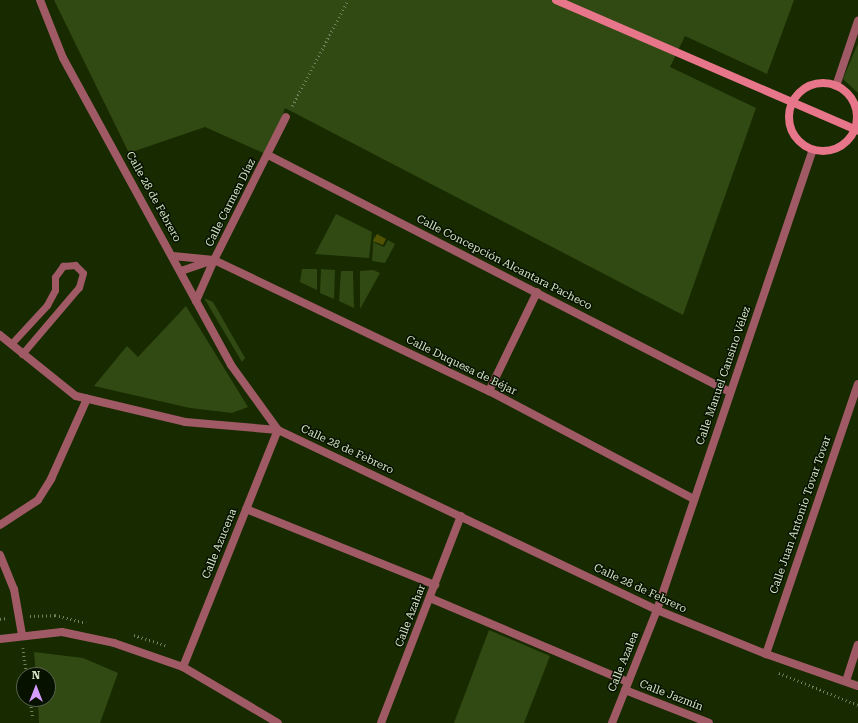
<!DOCTYPE html>
<meta charset="utf-8">
<style>
body{margin:0}
#map{position:relative;width:858px;height:723px;overflow:hidden;background:#182b00;font-family:"Roboto Serif",serif}
div>[style]{position:absolute}
.green>*{inset:0;background:#314912}
.building>*{inset:0;background:#525302}
.path>*{height:2.5px;margin-top:-1.25px;transform-origin:0;background:repeating-linear-gradient(90deg,#70825c 0 1px,transparent 0 4px)}
.lane>*{height:7px;margin:-3.5px;padding:0 3.5px;transform-origin:3.5px;border-radius:3.5px;background:#a05a65}
.street>*{height:8px;margin:-4px;padding:0 4px;transform-origin:4px;border-radius:4px;background:#a05a65}
.secondary>*{height:8px;margin:-4px;padding:0 4px;transform-origin:4px;border-radius:4px;background:#e7768a}
.secondary>.ring{margin:-4px;padding:0;box-sizing:content-box;background:none;border:8px solid #e7768a;border-radius:50%}
span{translate:-50% -50%;white-space:nowrap;text-align:center;line-height:1.15;-webkit-text-stroke:3px #071100;paint-order:stroke}
.street-label{font-size:11px;color:#d3e4c4}
.north{position:absolute;left:16px;top:667px;width:40px;height:40px;box-sizing:border-box;background:#071100;border:1px solid #59654e;border-radius:50%;rotate:0deg;font-size:11px;font-weight:700;line-height:16px;text-align:center;color:#d3e4c4}
.north::after{content:'';display:block;margin:auto;width:14px;height:18px;background:#d49cfc;clip-path:polygon(50% 0,100% 100%,50% 72%,0 100%)}
</style>
<div id="map">
<div class="green">
<div style="clip-path:polygon(54px 0,794px 0,767px 74px,685px 36px,670px 67px,756px 108px,683px 315px,285px 108px,268px 155px,205px 127px,129px 153px)"></div>
<div style="clip-path:polygon(858px 43px,858px 93px,843px 79px)"></div>
<div style="clip-path:polygon(336px 214px,372px 232px,369px 258px,315px 254px)"></div>
<div style="clip-path:polygon(374px 233px,375px 243px,384px 247px,388px 240px,395px 244px,385px 263px,372px 261px)"></div>
<div style="clip-path:polygon(302px 269px,317px 269px,317px 290px,300px 282px)"></div>
<div style="clip-path:polygon(321px 269px,335px 270px,334px 299px,320px 293px)"></div>
<div style="clip-path:polygon(373px 270px,380px 273px,360px 309px,360px 271px)"></div>
<div style="clip-path:polygon(341px 271px,353px 271px,354px 308px,339px 301px)"></div>
<div style="clip-path:polygon(204px 298px,213px 302px,245px 358px,242px 362px)"></div>
<div style="clip-path:polygon(186px 306px,248px 407px,232px 413px,190px 408px,94px 386px,127px 346px,138px 357px)"></div>
<div style="clip-path:polygon(489px 630px,550px 656px,524px 723px,454px 723px)"></div>
<div style="clip-path:polygon(34px 652px,83px 658px,118px 673px,100px 723px,39px 723px,38px 699px,48px 699px,48px 675px,36px 675px)"></div>
</div>
<div class="building">
<div style="clip-path:polygon(377px 234px,386px 239px,383px 245px,373px 241px)"></div>
</div>
<div class="path">
<div style="left:292px;top:106px;width:120px;rotate:-62.2deg"></div>
<div style="left:30px;top:616px;width:25px;rotate:-2deg"></div>
<div style="left:55px;top:615px;width:32px;rotate:14deg"></div>
<div style="left:0;top:619px;width:7px;rotate:-8deg"></div>
<div style="left:134px;top:635px;width:35px;rotate:18deg"></div>
<div style="left:23px;top:648px;width:27px;rotate:82deg"></div>
<div style="left:779px;top:673px;width:85px;rotate:22.1deg"></div>
<div style="left:30px;top:699px;width:20px;rotate:81deg"></div>
</div>
<div class="lane">
<div style="left:11px;top:344px;width:53px;rotate:-47.3deg"></div>
<div style="left:47px;top:305px;width:17px;rotate:-62deg"></div>
<div style="left:55px;top:290px;width:13px;rotate:-90deg"></div>
<div style="left:55px;top:277px;width:14px;rotate:-54deg"></div>
<div style="left:63px;top:266px;width:12px;rotate:-5deg"></div>
<div style="left:75px;top:265px;width:11px;rotate:45deg"></div>
<div style="left:83px;top:273px;width:15px;rotate:106deg"></div>
<div style="left:79px;top:287px;width:88px;rotate:130.4deg"></div>
</div>
<div class="street">
<div style="left:40px;top:0;width:62px;rotate:68.4deg"></div>
<div style="left:63px;top:58px;width:350px;rotate:61.3deg"></div>
<div style="left:231px;top:365px;width:80px;rotate:54.1deg"></div>
<div style="left:278px;top:430px;width:420px;rotate:25.4deg"></div>
<div style="left:657px;top:610px;width:118px;rotate:22deg"></div>
<div style="left:766px;top:654px;width:97px;rotate:19.2deg"></div>
<div style="left:836px;top:86px;width:69px;rotate:-71.3deg"></div>
<div style="left:268px;top:155px;width:519px;rotate:27.16deg"></div>
<div style="left:173px;top:256px;width:41px;rotate:5.6deg"></div>
<div style="left:214px;top:260px;width:305px;rotate:25.5deg"></div>
<div style="left:489px;top:391px;width:232px;rotate:27.8deg"></div>
<div style="left:181px;top:271px;width:31px;rotate:-19deg"></div>
<div style="left:196px;top:301px;width:45px;rotate:-66.3deg"></div>
<div style="left:214px;top:260px;width:160px;rotate:-63.3deg"></div>
<div style="left:0;top:335px;width:97px;rotate:38.8deg"></div>
<div style="left:76px;top:396px;width:112px;rotate:13.4deg"></div>
<div style="left:185px;top:422px;width:93px;rotate:4.9deg"></div>
<div style="left:489px;top:391px;width:110px;rotate:-64.1deg"></div>
<div style="left:246px;top:509px;width:204px;rotate:21.9deg"></div>
<div style="left:0;top:525px;width:45px;rotate:-33.3deg"></div>
<div style="left:38px;top:500px;width:25px;rotate:-58deg"></div>
<div style="left:51px;top:479px;width:88px;rotate:-65.8deg"></div>
<div style="left:0;top:555px;width:37px;rotate:68deg"></div>
<div style="left:14px;top:589px;width:47px;rotate:80.1deg"></div>
<div style="left:430px;top:598px;width:215px;rotate:23deg"></div>
<div style="left:0;top:639px;width:62px;rotate:-6.4deg"></div>
<div style="left:62px;top:632px;width:53px;rotate:11.9deg"></div>
<div style="left:114px;top:643px;width:73px;rotate:19.2deg"></div>
<div style="left:183px;top:667px;width:110px;rotate:30.5deg"></div>
<div style="left:766px;top:654px;width:285px;rotate:-71.2deg"></div>
<div style="left:183px;top:667px;width:255px;rotate:-68.2deg"></div>
<div style="left:846px;top:681px;width:38px;rotate:-72deg"></div>
<div style="left:625px;top:690px;width:90px;rotate:21.4deg"></div>
<div style="left:381px;top:723px;width:222px;rotate:-68.9deg"></div>
<div style="left:612px;top:723px;width:122px;rotate:-68.3deg"></div>
<div style="left:657px;top:610px;width:486px;rotate:-71.3deg"></div>
</div>
<div class="secondary">
<div style="left:556px;top:0;width:329px;rotate:23.4deg"></div>
<div class="ring" style="left:789px;top:83px;width:60px;height:60px"></div>
</div>
<div class="street-label">
<span style="left:153px;top:197px;rotate:61deg">Calle 28 de Febrero</span>
<span style="left:231px;top:203px;rotate:-63deg">Calle Carmen Díaz</span>
<span style="left:504px;top:263px;rotate:27deg">Calle Concepción Alcantara Pacheco</span>
<span style="left:461px;top:366px;rotate:26deg">Calle Duquesa de Béjar</span>
<span style="left:724px;top:376px;rotate:-71deg">Calle Manuel Cansino Vélez</span>
<span style="left:347px;top:450px;rotate:25deg">Calle 28 de Febrero</span>
<span style="left:801px;top:515px;rotate:-71deg">Calle Juan Antonio Tovar Tovar</span>
<span style="left:220px;top:544px;rotate:-68deg">Calle Azucena</span>
<span style="left:640px;top:589px;rotate:25deg">Calle 28 de Febrero</span>
<span style="left:411px;top:616px;rotate:-69deg">Calle Azahar</span>
<span style="left:624px;top:662px;rotate:-68deg">Calle Azalea</span>
<span style="left:671px;top:696px;rotate:21deg">Calle Jazmín</span>
</div>
<div class="north">N</div>
</div>
